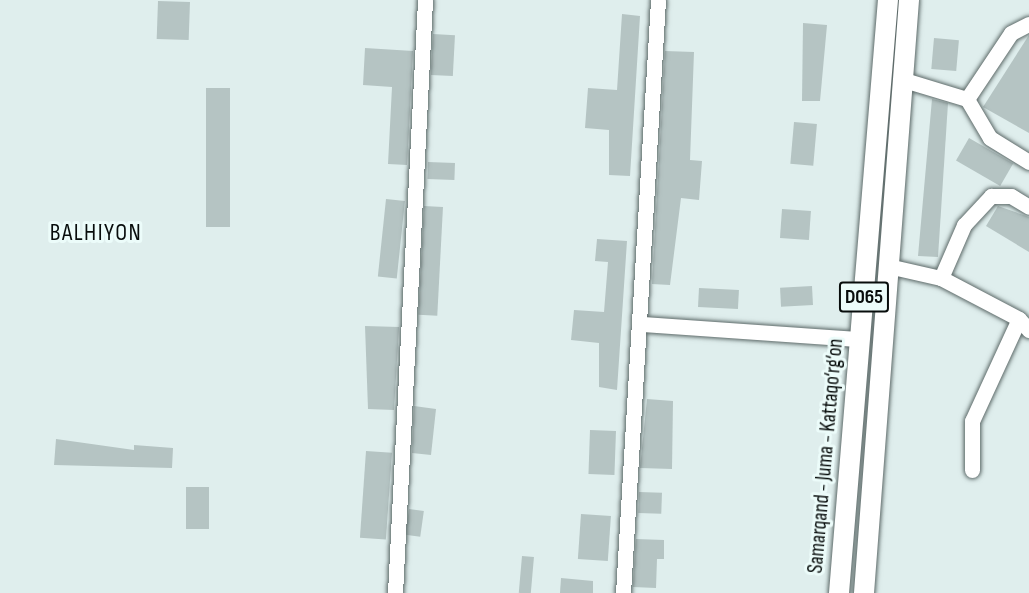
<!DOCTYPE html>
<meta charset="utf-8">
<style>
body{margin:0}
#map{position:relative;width:1029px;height:593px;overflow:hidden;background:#dfeeed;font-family:"Sofia Sans Condensed",sans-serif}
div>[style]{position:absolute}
.building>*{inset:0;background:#b5c4c3;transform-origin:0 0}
.roads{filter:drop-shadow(0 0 2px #5d6a69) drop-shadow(0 0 2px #5d6a69)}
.minor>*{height:15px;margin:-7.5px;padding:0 7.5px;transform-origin:7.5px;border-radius:7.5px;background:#fff}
.major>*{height:20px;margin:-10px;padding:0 10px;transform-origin:10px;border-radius:10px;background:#fff}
span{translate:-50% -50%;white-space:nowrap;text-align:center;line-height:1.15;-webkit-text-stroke:6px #ecfcfa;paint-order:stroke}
.shield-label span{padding:2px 4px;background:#ecfcfa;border:2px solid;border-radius:4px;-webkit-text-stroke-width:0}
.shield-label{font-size:20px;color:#080d0c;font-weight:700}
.street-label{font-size:21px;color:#080d0c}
.quarter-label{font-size:24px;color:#080d0c;letter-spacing:1.5px}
</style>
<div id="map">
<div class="building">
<div style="left:158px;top:1px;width:32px;height:38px;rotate:2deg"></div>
<div style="clip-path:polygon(622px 14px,640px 16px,630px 176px,609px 175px,609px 130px,585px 128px,588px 88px,617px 90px)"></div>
<div style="clip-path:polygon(803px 23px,827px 25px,820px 101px,802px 101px)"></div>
<div style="left:433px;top:34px;width:22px;height:41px;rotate:3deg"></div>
<div style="clip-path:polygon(1029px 35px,1029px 133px,983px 107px)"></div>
<div style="left:934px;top:38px;width:25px;height:31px;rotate:5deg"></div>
<div style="clip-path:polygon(365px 48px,413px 51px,407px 165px,388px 164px,392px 87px,363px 85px)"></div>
<div style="clip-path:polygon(665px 51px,694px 52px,690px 160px,702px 161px,699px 200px,681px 198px,670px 285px,652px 284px)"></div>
<div style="left:206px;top:88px;width:24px;height:139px"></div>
<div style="clip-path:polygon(932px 99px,948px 103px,938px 257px,918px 256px)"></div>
<div style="left:794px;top:122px;width:23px;height:42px;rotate:5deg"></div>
<div style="left:969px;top:138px;width:51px;height:26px;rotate:30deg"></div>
<div style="left:428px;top:162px;width:27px;height:17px;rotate:2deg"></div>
<div style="left:386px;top:199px;width:19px;height:78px;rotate:6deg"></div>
<div style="left:424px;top:206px;width:19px;height:109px;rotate:3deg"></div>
<div style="clip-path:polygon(998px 206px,1029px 217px,1029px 252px,986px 226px)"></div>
<div style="left:782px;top:209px;width:29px;height:29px;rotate:4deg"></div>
<div style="clip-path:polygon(597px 239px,627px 241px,617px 390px,599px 387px,599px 343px,571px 340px,574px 310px,604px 312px,608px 262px,595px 261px)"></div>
<div style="left:812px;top:286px;width:19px;height:32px;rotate:87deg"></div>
<div style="left:699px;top:288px;width:40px;height:19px;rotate:3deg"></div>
<div style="clip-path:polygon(365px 326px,399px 327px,394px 410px,368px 409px)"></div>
<div style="clip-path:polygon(647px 399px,673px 401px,672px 469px,640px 468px)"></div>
<div style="clip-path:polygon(414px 406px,436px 409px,431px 455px,412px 453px)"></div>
<div style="left:590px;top:430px;width:26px;height:44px;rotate:2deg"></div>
<div style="clip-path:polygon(56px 439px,134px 450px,134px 445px,173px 448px,172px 468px,54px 465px)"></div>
<div style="left:366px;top:451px;width:26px;height:87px;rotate:4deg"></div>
<div style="left:186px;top:487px;width:23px;height:42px"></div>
<div style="left:639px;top:492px;width:23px;height:21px;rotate:2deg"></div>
<div style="left:409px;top:509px;width:15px;height:26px;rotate:8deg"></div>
<div style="left:581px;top:514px;width:30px;height:45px;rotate:4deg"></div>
<div style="clip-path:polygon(636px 539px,664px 540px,664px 559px,657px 559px,656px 588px,633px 587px)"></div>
<div style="left:522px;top:556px;width:12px;height:37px;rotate:5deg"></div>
<div style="clip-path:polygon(561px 578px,593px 581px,593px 593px,560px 593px)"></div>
</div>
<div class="roads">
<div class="minor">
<div style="left:904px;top:80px;width:66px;rotate:16.8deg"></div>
<div style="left:967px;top:99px;width:45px;rotate:59.5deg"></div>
<div style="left:990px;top:138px;width:46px;rotate:31.6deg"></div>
<div style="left:967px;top:99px;width:79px;rotate:-56.3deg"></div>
<div style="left:1011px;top:33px;width:20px;rotate:-27deg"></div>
<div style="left:888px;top:266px;width:54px;rotate:12.8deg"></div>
<div style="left:941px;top:278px;width:88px;rotate:27.7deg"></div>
<div style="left:1019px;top:319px;width:15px;rotate:48deg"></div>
<div style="left:941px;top:278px;width:58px;rotate:-66.5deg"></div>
<div style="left:964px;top:225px;width:40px;rotate:-47deg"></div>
<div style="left:991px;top:196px;width:20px"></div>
<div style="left:1011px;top:196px;width:21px;rotate:31deg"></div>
<div style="left:643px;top:324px;width:218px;rotate:4deg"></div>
<div style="left:972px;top:470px;width:49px;rotate:-90deg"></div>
<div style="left:972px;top:421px;width:112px;rotate:-65.3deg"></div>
<div style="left:395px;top:593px;width:594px;rotate:-87.1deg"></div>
<div style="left:623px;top:593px;width:594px;rotate:-86.62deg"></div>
</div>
<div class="major">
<div style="left:839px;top:593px;width:595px;rotate:-85.28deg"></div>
<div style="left:864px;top:593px;width:595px;rotate:-85.66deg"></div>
</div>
</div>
<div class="shield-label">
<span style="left:864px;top:297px">D065</span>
</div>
<div class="street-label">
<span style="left:826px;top:456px;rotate:-85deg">Samarqand - Juma - Kattaqo‘rg‘on</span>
</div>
<div class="quarter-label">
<span style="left:96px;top:233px">BALHIYON</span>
</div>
</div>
